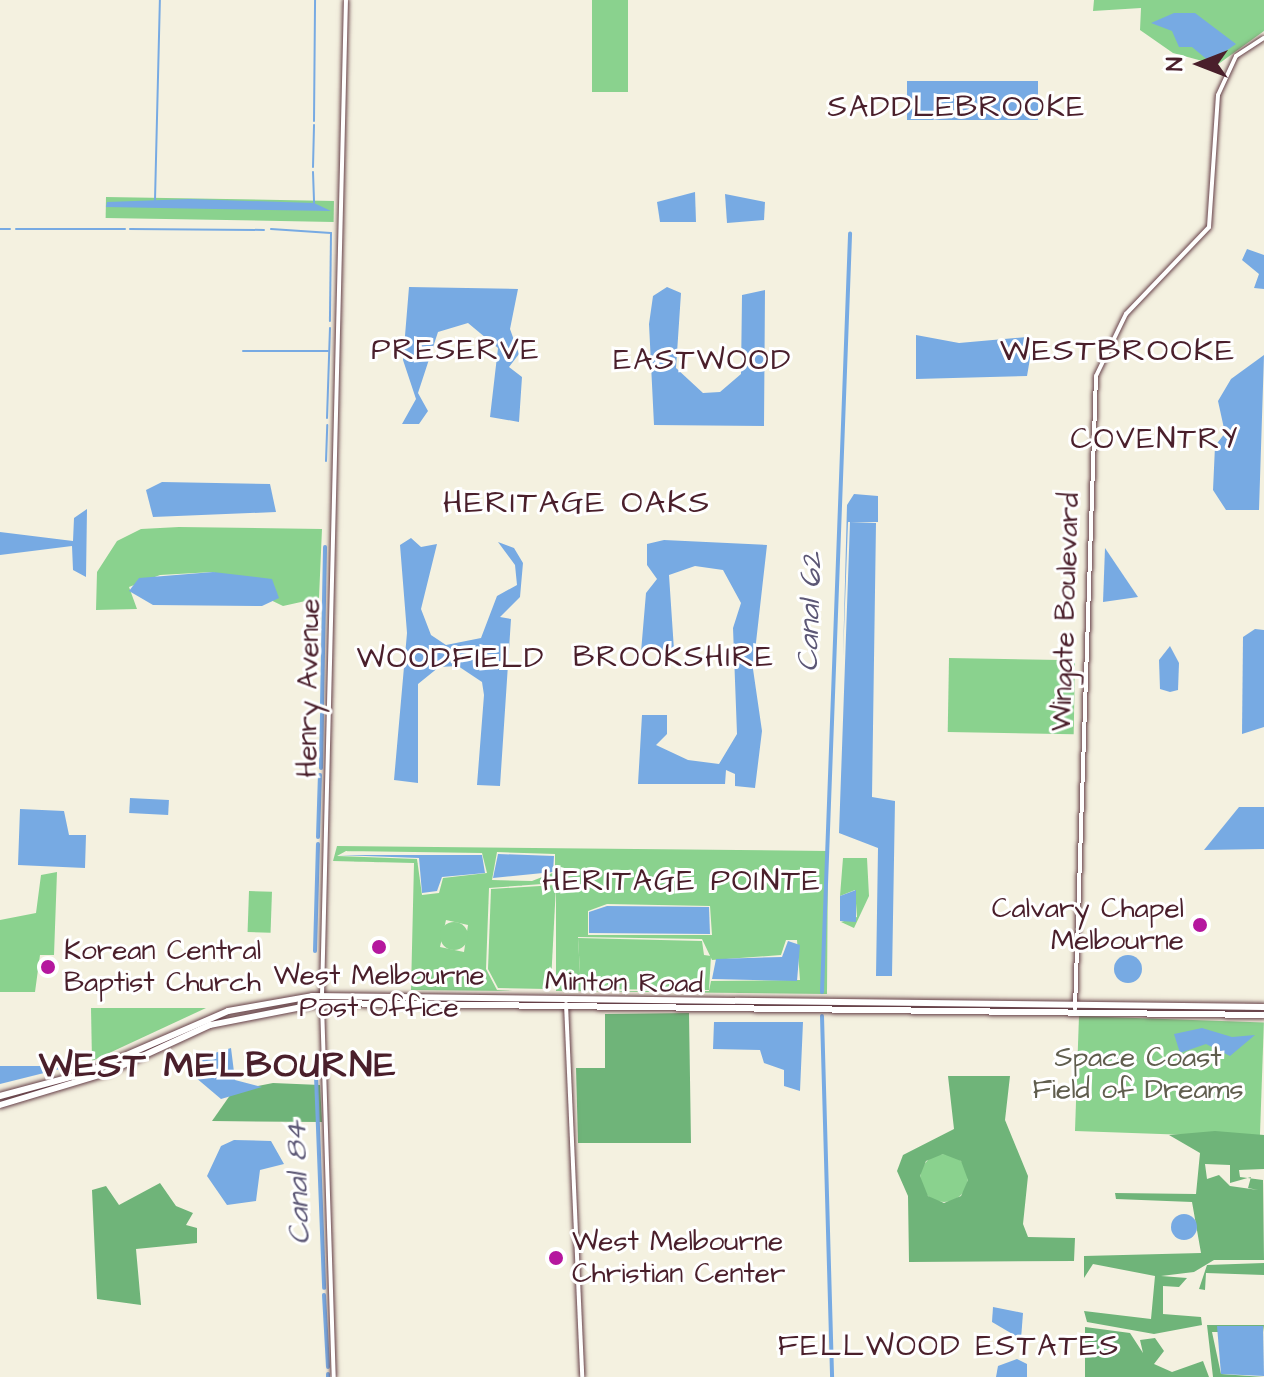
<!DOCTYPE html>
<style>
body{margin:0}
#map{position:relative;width:1264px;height:1377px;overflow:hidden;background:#f4f1e0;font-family:"Architects Daughter",sans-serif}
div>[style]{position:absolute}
.green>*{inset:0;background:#8ad28e;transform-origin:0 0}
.round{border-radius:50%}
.forest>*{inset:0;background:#6fb479}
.water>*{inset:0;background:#77aae3;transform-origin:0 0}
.stream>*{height:2px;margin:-1px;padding:0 1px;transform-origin:1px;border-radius:1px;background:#77aae3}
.canal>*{height:4px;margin:-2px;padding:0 2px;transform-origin:2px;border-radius:2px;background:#77aae3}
.roads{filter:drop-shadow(0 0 2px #643e46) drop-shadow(0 0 2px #643e46)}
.minor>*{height:4px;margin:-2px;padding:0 2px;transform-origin:2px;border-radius:2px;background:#fff}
.major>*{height:6px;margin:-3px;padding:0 3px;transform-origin:3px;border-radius:3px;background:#fff}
.dots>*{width:22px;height:22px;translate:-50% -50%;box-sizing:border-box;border:4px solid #fff;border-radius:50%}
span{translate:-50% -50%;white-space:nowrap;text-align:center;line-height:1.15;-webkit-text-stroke:6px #fff;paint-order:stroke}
.street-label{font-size:28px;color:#4a1f2b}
.poi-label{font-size:28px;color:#4a1f2b}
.right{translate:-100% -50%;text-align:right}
.left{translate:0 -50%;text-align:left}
.park-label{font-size:28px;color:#605e4e}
.neighbourhood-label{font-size:30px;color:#4a1f2b;letter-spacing:2px}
.water-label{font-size:30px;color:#5c5775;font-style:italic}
.quarter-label{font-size:32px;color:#4a1f2b;letter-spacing:2px}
.district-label{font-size:36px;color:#4a1f2b;font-weight:700;letter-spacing:2px}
.north{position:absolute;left:1160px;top:24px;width:80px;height:80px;-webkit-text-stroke:6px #fff;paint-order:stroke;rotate:270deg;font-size:22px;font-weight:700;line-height:32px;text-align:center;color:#4a1f2b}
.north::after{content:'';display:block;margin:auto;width:28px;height:36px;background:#4a1f2b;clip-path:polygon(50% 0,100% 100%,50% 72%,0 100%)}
</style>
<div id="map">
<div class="green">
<div style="left:592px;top:0;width:36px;height:92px"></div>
<div style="clip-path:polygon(1094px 0,1264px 0,1264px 31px,1217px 65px,1173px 53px,1140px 30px,1141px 8px,1093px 11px)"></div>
<div style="left:106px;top:197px;width:228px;height:21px;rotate:1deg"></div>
<div style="clip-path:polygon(179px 527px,322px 529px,319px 598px,283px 606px,213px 572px,160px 575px,129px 587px,137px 609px,96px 610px,97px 572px,117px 541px,141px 529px)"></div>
<div style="left:949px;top:658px;width:126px;height:74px;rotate:1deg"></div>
<div style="clip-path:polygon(evenodd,337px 846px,828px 851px,827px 994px,556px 991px,556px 883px,489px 888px,486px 969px,497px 990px,513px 991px,411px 990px,414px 863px,333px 861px,337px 846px,346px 851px,482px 853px,487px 873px,443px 878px,439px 893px,422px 895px,417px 859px,337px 856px,346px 851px,337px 846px,497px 852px,555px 854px,555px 872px,532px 881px,492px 880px,497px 852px,337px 846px,607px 904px,710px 906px,712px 935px,588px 935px,588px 911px,607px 904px,337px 846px,446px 920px,468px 925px,464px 952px,440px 947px,446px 920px,337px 846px,578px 937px,702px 939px,712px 960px,781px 955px,786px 940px,797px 940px,800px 980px,711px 981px,709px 991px,581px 991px,578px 937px)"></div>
<div style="clip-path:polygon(843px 858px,867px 858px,869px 896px,854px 928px,841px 922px,857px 917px,855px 890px,840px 896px)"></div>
<div style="clip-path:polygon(57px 872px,54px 955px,40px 955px,35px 992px,0 992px,0 920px,36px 913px,41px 875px)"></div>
<div style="clip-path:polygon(556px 885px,551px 982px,547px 989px,498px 988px,488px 969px,491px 889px)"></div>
<div style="left:249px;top:891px;width:23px;height:41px;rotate:2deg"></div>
<div class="round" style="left:440px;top:922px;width:28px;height:28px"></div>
<div style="clip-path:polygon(578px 938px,702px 941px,704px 955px,711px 956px,709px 990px,581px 989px)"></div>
<div style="clip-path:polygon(91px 1008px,206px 1008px,92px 1061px)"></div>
<div style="left:1079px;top:1016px;width:185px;height:115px;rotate:2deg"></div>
<div class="round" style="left:920px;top:1154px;width:48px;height:48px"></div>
</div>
<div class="forest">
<div style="clip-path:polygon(689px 1013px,691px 1143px,578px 1143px,576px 1068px,605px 1068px,605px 1014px)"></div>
<div style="clip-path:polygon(evenodd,948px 1076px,1010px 1076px,1005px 1120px,1028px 1176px,1023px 1224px,1028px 1237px,1075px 1238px,1074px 1261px,909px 1262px,908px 1196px,897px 1171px,903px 1155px,954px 1129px,948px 1076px,943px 1154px,961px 1161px,968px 1180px,961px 1196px,944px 1203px,928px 1196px,920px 1176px,926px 1161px,943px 1154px)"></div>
<div style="clip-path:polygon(273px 1083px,320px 1085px,322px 1122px,212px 1121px,233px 1091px)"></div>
<div style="clip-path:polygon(evenodd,1215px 1131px,1264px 1135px,1264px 1169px,1239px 1170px,1240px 1177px,1263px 1180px,1264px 1260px,1214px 1260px,1194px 1272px,1161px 1276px,1187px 1278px,1179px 1287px,1163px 1286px,1163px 1314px,1201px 1317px,1202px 1325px,1154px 1334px,1087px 1322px,1084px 1311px,1151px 1319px,1155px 1276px,1093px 1264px,1084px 1278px,1084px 1256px,1201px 1253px,1192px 1202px,1116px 1199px,1115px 1193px,1196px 1194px,1200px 1153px,1169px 1135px,1215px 1131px,1205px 1164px,1230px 1165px,1230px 1183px,1251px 1177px,1248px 1188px,1258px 1190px,1230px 1186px,1219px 1175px,1207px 1179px,1205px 1164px)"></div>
<div style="clip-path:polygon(160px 1183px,176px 1206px,193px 1213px,186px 1225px,197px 1228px,197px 1243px,136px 1249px,141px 1305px,97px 1299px,92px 1190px,106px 1186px,119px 1205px)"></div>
<div style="clip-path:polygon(1264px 1263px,1264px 1275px,1206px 1273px,1205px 1290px,1199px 1289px,1207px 1265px)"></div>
<div style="clip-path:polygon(1207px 1325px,1264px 1325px,1263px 1332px,1212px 1332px,1221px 1374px,1264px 1377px,1213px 1377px)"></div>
<div style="clip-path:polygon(1085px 1327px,1130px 1333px,1143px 1353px,1140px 1340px,1155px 1338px,1164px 1351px,1154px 1364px,1172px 1372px,1203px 1361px,1209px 1377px,1085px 1377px)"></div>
</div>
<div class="water">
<div style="clip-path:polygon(1174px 13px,1195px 13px,1236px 44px,1210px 62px,1192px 47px,1179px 47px,1172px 31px,1151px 23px)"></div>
<div style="left:907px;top:81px;width:131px;height:39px"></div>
<div style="clip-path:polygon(695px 192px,696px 222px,660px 222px,657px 202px)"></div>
<div style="clip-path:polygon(725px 194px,765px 202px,764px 220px,727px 223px)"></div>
<div style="clip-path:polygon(190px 199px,314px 203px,331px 211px,106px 207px,107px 202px)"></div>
<div style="clip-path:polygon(1247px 249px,1264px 255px,1264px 289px,1254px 288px,1259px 274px,1242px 260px)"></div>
<div style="clip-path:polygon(409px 287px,518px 289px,510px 329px,519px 354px,509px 367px,522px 377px,519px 422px,490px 417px,498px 348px,468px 323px,438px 332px,418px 393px,428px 411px,419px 424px,402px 424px,416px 399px,403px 360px)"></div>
<div style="clip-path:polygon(667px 287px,681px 293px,676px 368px,703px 393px,720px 392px,741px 374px,742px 295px,765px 290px,764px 426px,654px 425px,649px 324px,653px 296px)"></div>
<div style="clip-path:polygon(916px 335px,959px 343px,1027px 337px,1033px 341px,1027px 376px,916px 379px)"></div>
<div style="clip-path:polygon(1264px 355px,1259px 510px,1226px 510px,1213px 490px,1215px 446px,1225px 433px,1218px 401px,1231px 379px)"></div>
<div style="clip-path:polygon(162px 482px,270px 484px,276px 512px,153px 517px,146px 490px)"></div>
<div style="clip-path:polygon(854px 494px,878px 496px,878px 522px,848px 522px,843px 658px,847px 505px)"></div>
<div style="clip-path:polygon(87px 509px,86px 577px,73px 570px,72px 546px,0 555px,0 532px,73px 541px,74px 518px)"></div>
<div style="clip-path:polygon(850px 522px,876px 523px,872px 797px,895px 801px,892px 976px,876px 976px,878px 848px,839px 833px)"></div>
<div style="clip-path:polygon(411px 538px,421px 547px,437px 544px,421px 609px,431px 635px,446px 645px,481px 638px,497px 596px,517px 585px,515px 565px,498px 542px,514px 548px,523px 563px,520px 597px,500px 617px,511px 619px,500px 786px,477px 785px,484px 695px,482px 682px,458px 666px,439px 667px,418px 684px,418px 783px,394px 780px,407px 633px,400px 545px)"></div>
<div style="clip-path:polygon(664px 540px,767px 545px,753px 669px,762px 731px,755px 788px,735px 786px,735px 774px,726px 770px,725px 784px,638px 784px,642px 715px,667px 715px,667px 734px,656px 745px,688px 760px,719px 764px,737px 734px,733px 628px,741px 603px,723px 570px,695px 566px,669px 575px,674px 650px,641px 652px,646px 593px,657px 579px,647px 565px,647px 544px)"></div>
<div style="clip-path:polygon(1105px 548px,1138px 597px,1103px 602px)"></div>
<div style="clip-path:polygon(213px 572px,272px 579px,279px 598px,262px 606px,153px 605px,129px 591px,139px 578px)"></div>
<div style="clip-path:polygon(1255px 629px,1264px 630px,1264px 727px,1242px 734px,1243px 637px)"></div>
<div style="clip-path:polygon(1170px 646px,1179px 663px,1178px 690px,1170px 692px,1160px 689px,1159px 660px)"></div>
<div style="left:130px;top:798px;width:39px;height:15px;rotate:3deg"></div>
<div style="clip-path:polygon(1239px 807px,1264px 807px,1264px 849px,1204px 850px)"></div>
<div style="clip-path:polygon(20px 809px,64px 811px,69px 835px,86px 835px,85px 868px,18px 865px)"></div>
<div style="clip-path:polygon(498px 854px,554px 856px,553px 872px,493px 878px)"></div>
<div style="clip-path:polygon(339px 855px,482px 855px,485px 873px,442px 877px,437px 891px,422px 893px,419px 858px)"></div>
<div style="clip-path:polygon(856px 890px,856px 922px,840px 921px,840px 896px)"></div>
<div style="clip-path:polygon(607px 906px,709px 907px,710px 934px,589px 933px,589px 912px)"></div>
<div style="clip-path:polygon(788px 941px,800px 945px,797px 981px,712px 979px,716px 959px,782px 957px)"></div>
<div class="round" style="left:1114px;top:955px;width:28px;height:28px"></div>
<div style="clip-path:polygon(714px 1022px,803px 1022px,800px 1091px,784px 1086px,784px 1070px,764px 1063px,760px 1050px,713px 1049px)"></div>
<div style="clip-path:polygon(1202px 1028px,1232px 1037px,1255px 1035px,1230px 1056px,1206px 1044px,1180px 1053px,1174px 1034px)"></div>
<div style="clip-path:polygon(231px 1048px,235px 1080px,262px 1087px,221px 1099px,195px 1077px,195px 1059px)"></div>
<div style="clip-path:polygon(0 1066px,63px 1066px,64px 1068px,0 1084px)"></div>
<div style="clip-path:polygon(234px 1140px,271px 1141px,284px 1164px,260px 1170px,256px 1201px,227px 1205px,207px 1176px,221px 1146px)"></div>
<div class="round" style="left:1171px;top:1214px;width:26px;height:26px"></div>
<div style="clip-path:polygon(993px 1307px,1023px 1313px,1021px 1339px,992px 1322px)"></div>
<div style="clip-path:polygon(1217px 1326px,1263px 1326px,1264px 1376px,1221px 1374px)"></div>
<div style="clip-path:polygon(1017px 1359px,1027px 1364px,1027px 1377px,996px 1377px,998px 1366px)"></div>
</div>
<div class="stream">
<div style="left:314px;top:121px;width:121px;rotate:-89.5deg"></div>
<div style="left:313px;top:167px;width:42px;rotate:-88.6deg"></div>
<div style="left:313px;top:172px;width:31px;rotate:88deg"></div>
<div style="left:155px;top:200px;width:200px;rotate:-88.6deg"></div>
<div style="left:0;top:229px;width:10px"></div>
<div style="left:16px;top:229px;width:109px"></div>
<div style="left:130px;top:229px;width:134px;rotate:0.4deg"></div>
<div style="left:271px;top:229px;width:60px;rotate:3.8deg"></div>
<div style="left:331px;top:233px;width:88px;rotate:90.7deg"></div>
<div style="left:243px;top:351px;width:85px"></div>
<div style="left:327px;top:418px;width:90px;rotate:-88.1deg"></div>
<div style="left:326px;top:461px;width:36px;rotate:-88deg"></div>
</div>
<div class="canal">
<div style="left:322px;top:705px;width:158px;rotate:-88.9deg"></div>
<div style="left:321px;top:768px;width:54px;rotate:-88.9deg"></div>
<div style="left:318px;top:837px;width:62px;rotate:-88.2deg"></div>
<div style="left:315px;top:951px;width:107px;rotate:-88.4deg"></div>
<div style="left:822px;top:992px;width:759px;rotate:-87.88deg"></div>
<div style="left:822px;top:1016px;width:361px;rotate:88.4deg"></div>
<div style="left:316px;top:1076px;width:212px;rotate:87.8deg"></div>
<div style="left:324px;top:1295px;width:72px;rotate:86.8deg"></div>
<div style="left:328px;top:1374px;width:3px;rotate:90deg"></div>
</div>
<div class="roads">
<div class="minor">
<div style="left:322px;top:995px;width:995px;rotate:-88.62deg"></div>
<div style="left:322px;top:1004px;width:373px;rotate:88.2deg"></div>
<div style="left:566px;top:1004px;width:373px;rotate:87.5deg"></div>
<div style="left:1075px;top:1009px;width:633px;rotate:-88.1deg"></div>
<div style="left:1096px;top:376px;width:69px;rotate:-64.2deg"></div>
<div style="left:1126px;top:314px;width:120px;rotate:-46.3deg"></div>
<div style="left:1209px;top:227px;width:132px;rotate:-86.1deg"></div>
<div style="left:1218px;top:95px;width:43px;rotate:-65.2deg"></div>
<div style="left:1236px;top:56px;width:33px;rotate:-33deg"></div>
</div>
<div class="major">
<div style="left:0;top:1096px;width:88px;rotate:-15.1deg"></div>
<div style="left:85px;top:1073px;width:156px;rotate:-23.4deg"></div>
<div style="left:228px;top:1011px;width:85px;rotate:-10.1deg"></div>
<div style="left:312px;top:996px;width:952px;rotate:0.66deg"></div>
<div style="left:0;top:1105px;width:111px;rotate:-16.8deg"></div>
<div style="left:106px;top:1073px;width:115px;rotate:-24.8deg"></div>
<div style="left:210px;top:1025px;width:114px;rotate:-11.1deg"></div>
<div style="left:322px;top:1003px;width:942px;rotate:0.73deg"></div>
</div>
</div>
<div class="dots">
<div style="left:1200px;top:925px;background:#b5179e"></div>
<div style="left:379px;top:947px;background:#b5179e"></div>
<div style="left:48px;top:967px;background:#b5179e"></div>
<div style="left:556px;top:1258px;background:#b5179e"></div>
</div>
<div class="street-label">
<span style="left:1066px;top:612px;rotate:-88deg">Wingate Boulevard</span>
<span style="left:309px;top:688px;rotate:-89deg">Henry Avenue</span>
<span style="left:624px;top:983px;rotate:1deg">Minton Road</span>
</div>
<div class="poi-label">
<span class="right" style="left:1184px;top:925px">Calvary Chapel<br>Melbourne</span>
<span class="left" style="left:64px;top:967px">Korean Central<br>Baptist Church</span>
<span style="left:379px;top:992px">West Melbourne<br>Post Office</span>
<span class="left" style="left:572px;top:1258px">West Melbourne<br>Christian Center</span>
</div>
<div class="park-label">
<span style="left:1138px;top:1074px">Space Coast<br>Field of Dreams</span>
</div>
<div class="neighbourhood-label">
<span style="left:957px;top:107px">SADDLEBROOKE</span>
<span style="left:456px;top:350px">PRESERVE</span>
<span style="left:703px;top:360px">EASTWOOD</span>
<span style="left:1155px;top:439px">COVENTRY</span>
<span style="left:674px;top:657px">BROOKSHIRE</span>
<span style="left:451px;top:658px">WOODFIELD</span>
<span style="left:682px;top:881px">HERITAGE POINTE</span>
<span style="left:949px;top:1346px">FELLWOOD ESTATES</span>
</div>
<div class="water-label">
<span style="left:810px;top:612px;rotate:-88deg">Canal 62</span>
<span style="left:298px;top:1183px;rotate:-92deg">Canal 84</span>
</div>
<div class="quarter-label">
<span style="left:1118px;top:351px">WESTBROOKE</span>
<span style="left:577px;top:503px">HERITAGE OAKS</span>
</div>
<div class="district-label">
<span style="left:218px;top:1066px">WEST MELBOURNE</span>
</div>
<div class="north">N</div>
</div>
